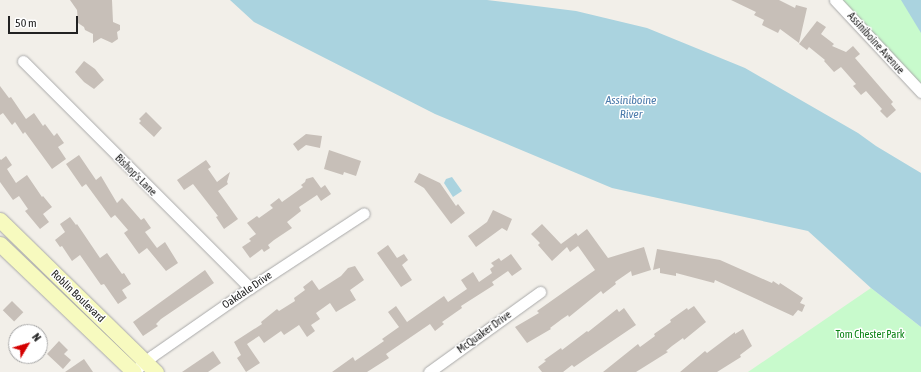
<!DOCTYPE html>
<style>
body{margin:0}
#map{position:relative;width:921px;height:372px;overflow:hidden;background:#f2efe9;font-family:"Asap Condensed",sans-serif}
div>[style]{position:absolute}
.park>*{inset:0;background:#c8facc}
.water>*{inset:0;background:#aad3df}
.building>*{inset:0;background:#c7bfb8;transform-origin:0 0}
.roads{filter:drop-shadow(0 0 1px #a9a9a9) drop-shadow(0 0 1px #a9a9a9)}
.street>*{height:11px;margin:-5.5px;padding:0 5.5px;transform-origin:5.5px;border-radius:5.5px;background:#fff}
.secondary>*{height:15px;margin:-7.5px;padding:0 7.5px;transform-origin:7.5px;border-radius:7.5px;background:#f7fabf}
span{translate:-50% -50%;white-space:nowrap;text-align:center;line-height:1.15;-webkit-text-stroke:3px #fff;paint-order:stroke}
.street-label{font-size:11px;color:#222}
.park-label{font-size:11px;color:#0c8416}
.water-label{font-size:12px;color:#4a7aab;font-style:italic}
.north{position:absolute;left:8px;top:324px;width:40px;height:40px;box-sizing:border-box;background:#fff;border:1px solid #a7a7a7;border-radius:50%;rotate:52deg;font-size:11px;font-weight:700;line-height:16px;text-align:center;color:#222}
.north::after{content:'';display:block;margin:auto;width:14px;height:18px;background:#d40000;clip-path:polygon(50% 0,100% 100%,50% 72%,0 100%)}
.scale{position:absolute;left:8px;top:16px;width:70px;height:18px;box-sizing:border-box;border:2px solid #222;border-top:0;padding-left:5px;font-size:12px;line-height:14px;white-space:nowrap;color:#222;-webkit-text-stroke:3px #fff;paint-order:stroke}
</style>
<div id="map">
<div class="park">
<div style="clip-path:polygon(835px 0,921px 0,921px 92px)"></div>
<div style="clip-path:polygon(871px 288px,921px 327px,921px 372px,748px 372px)"></div>
</div>
<div class="water">
<div style="clip-path:polygon(230px 0,487px 0,576px 11px,647px 28px,745px 68px,858px 133px,876px 146px,921px 173px,921px 327px,871px 288px,808px 231px,612px 188px,435px 114px,254px 22px)"></div>
<div style="clip-path:polygon(901px 0,921px 0,921px 33px)"></div>
<div style="clip-path:polygon(452px 177px,462px 191px,453px 197px,444px 183px,446px 179px)"></div>
</div>
<div class="building">
<div style="clip-path:polygon(70px 0,112px 0,113px 22px,120px 25px,120px 30px,117px 32px,118px 39px,112px 43px,101px 38px,93px 43px,93px 34px,85px 30px,84px 27px,78px 23px,77px 10px)"></div>
<div style="clip-path:polygon(731px 0,779px 0,795px 8px,796px 5px,807px 8px,799px 43px,780px 29px,778px 33px,762px 25px,764px 20px,754px 15px,756px 12px)"></div>
<div style="clip-path:polygon(817px 21px,826px 27px,821px 34px,834px 44px,832px 46px,846px 52px,853px 46px,860px 54px,855px 58px,893px 102px,891px 104px,896px 110px,887px 118px,880px 111px,882px 109px,866px 91px,861px 95px,853px 86px,856px 84px,841px 67px,834px 72px,824px 61px,825px 60px,809px 47px,807px 50px,799px 44px)"></div>
<div style="clip-path:polygon(84px 61px,95px 69px,104px 80px,94px 89px,84px 82px,75px 72px)"></div>
<div style="clip-path:polygon(0 86px,9px 98px,11px 97px,26px 119px,34px 113px,43px 126px,45px 124px,54px 136px,57px 133px,64px 143px,58px 147px,66px 159px,52px 169px,25px 132px,23px 134px,15px 122px,12px 125px,3px 113px,0 115px)"></div>
<div style="clip-path:polygon(146px 112px,162px 128px,154px 137px,139px 123px,141px 121px,139px 119px)"></div>
<div style="clip-path:polygon(306px 134px,322px 136px,320px 148px,306px 145px,298px 151px,293px 144px)"></div>
<div style="clip-path:polygon(329px 150px,361px 161px,356px 176px,344px 172px,343px 175px,324px 169px)"></div>
<div style="clip-path:polygon(79px 155px,96px 180px,101px 176px,117px 203px,122px 198px,141px 220px,144px 218px,151px 228px,145px 232px,157px 248px,165px 242px,178px 263px,166px 271px,147px 248px,139px 254px,124px 233px,128px 230px,115px 215px,111px 218px,86px 184px,82px 187px,66px 164px)"></div>
<div style="clip-path:polygon(6px 156px,12px 165px,7px 169px,16px 183px,27px 175px,42px 197px,43px 196px,52px 207px,43px 214px,49px 222px,40px 229px,25px 211px,28px 209px,19px 196px,13px 200px,0 182px,0 159px,1px 160px)"></div>
<div style="clip-path:polygon(206px 160px,211px 167px,208px 169px,217px 182px,230px 172px,227px 182px,228px 184px,218px 191px,238px 219px,224px 229px,216px 217px,218px 216px,193px 184px,184px 190px,177px 180px)"></div>
<div style="clip-path:polygon(419px 173px,440px 183px,456px 206px,458px 204px,465px 213px,451px 224px,424px 188px,414px 182px)"></div>
<div style="clip-path:polygon(313px 177px,321px 188px,325px 185px,331px 194px,321px 201px,317px 195px,299px 207px,301px 211px,287px 222px,292px 228px,274px 240px,268px 245px,270px 248px,264px 252px,262px 249px,250px 258px,242px 247px,251px 241px,249px 239px,256px 234px,247px 223px,257px 216px,259px 218px,273px 208px,270px 205px,279px 198px,282px 202px,303px 187px,301px 185px,305px 182px,306px 179px)"></div>
<div style="clip-path:polygon(493px 210px,512px 219px,507px 231px,502px 228px,476px 247px,468px 236px,487px 222px)"></div>
<div style="clip-path:polygon(70px 217px,76px 225px,77px 224px,100px 258px,107px 253px,122px 274px,124px 273px,131px 284px,122px 290px,127px 298px,118px 304px,104px 284px,101px 285px,80px 255px,72px 261px,62px 246px,60px 247px,55px 240px,65px 232px,60px 224px)"></div>
<div style="clip-path:polygon(542px 224px,561px 244px,576px 233px,578px 236px,587px 229px,608px 258px,644px 247px,651px 270px,632px 276px,631px 271px,615px 282px,616px 284px,603px 294px,601px 291px,569px 317px,568px 315px,562px 319px,550px 328px,551px 329px,527px 343px,515px 327px,539px 313px,537px 311px,595px 270px,578px 246px,570px 252px,567px 247px,552px 261px,538px 245px,540px 243px,531px 234px)"></div>
<div style="clip-path:polygon(388px 245px,397px 258px,404px 254px,408px 260px,402px 265px,412px 280px,401px 287px,377px 253px)"></div>
<div style="clip-path:polygon(657px 249px,720px 260px,772px 283px,773px 281px,779px 285px,780px 283px,803px 298px,800px 303px,805px 305px,802px 312px,798px 310px,793px 316px,715px 280px,714px 283px,676px 273px,676px 276px,660px 273px,660px 268px,653px 270px)"></div>
<div style="clip-path:polygon(511px 254px,522px 269px,512px 276px,508px 271px,492px 282px,494px 285px,461px 306px,462px 308px,442px 322px,444px 324px,435px 331px,430px 324px,386px 354px,389px 358px,367px 372px,332px 372px,353px 357px,355px 361px,384px 341px,382px 339px,399px 327px,388px 312px,396px 306px,407px 322px,444px 296px,448px 302px,467px 289px,461px 280px,473px 272px,479px 282px,492px 273px,490px 269px,494px 266px,491px 263px,499px 258px,501px 261px)"></div>
<div style="clip-path:polygon(355px 266px,364px 280px,350px 290px,356px 300px,336px 312px,330px 303px,316px 313px,320px 319px,311px 325px,315px 331px,307px 337px,299px 325px,284px 335px,281px 331px,264px 343px,259px 336px,247px 344px,260px 363px,246px 372px,237px 358px,241px 355px,234px 342px,262px 324px,261px 322px,277px 309px,279px 311px,295px 301px,294px 298px,305px 290px,303px 287px,312px 280px,319px 290px,341px 276px,348px 268px)"></div>
<div style="clip-path:polygon(205px 270px,214px 283px,161px 319px,156px 324px,158px 326px,143px 336px,133px 322px)"></div>
<div style="left:12px;top:301px;width:16px;height:13px;rotate:45deg"></div>
<div style="clip-path:polygon(694px 306px,706px 322px,684px 340px,683px 338px,672px 346px,666px 351px,668px 352px,636px 372px,603px 372px,638px 344px,640px 347px,655px 336px,654px 334px,671px 322px,670px 320px,687px 308px,688px 310px)"></div>
<div style="clip-path:polygon(624px 308px,636px 325px,574px 367px,572px 365px,563px 372px,542px 372px,538px 367px,546px 361px,544px 360px,561px 348px,562px 350px,587px 331px,588px 332px,617px 309px,619px 312px)"></div>
<div style="clip-path:polygon(743px 329px,752px 346px,740px 355px,741px 357px,717px 372px,680px 372px,705px 351px,707px 353px,735px 332px,735px 334px)"></div>
<div style="clip-path:polygon(59px 341px,68px 350px,64px 354px,71px 360px,63px 369px,47px 354px)"></div>
<div style="clip-path:polygon(213px 351px,221px 363px,208px 372px,182px 372px)"></div>
<div style="clip-path:polygon(84px 359px,93px 372px,65px 372px)"></div>
</div>
<div class="roads">
<div class="street">
<div style="left:835px;top:0;width:126px;rotate:46.9deg"></div>
<div style="left:23px;top:61px;width:321px;rotate:45deg"></div>
<div style="left:133px;top:372px;width:25px;rotate:-40deg"></div>
<div style="left:152px;top:356px;width:119px;rotate:-34.8deg"></div>
<div style="left:250px;top:288px;width:136px;rotate:-33.3deg"></div>
<div style="left:429px;top:372px;width:137px;rotate:-35.8deg"></div>
</div>
<div class="secondary">
<div style="left:0;top:220px;width:218px;rotate:44.3deg"></div>
<div style="left:0;top:244px;width:185px;rotate:43.7deg"></div>
</div>
</div>
<div class="street-label">
<span style="left:876px;top:43px;rotate:48deg">Assiniboine Avenue</span>
<span style="left:136px;top:175px;rotate:45deg">Bishop's Lane</span>
<span style="left:247px;top:290px;rotate:-34deg">Oakdale Drive</span>
<span style="left:78px;top:296px;rotate:44deg">Roblin Boulevard</span>
<span style="left:484px;top:332px;rotate:-36deg">McQuaker Drive</span>
</div>
<div class="park-label">
<span style="left:870px;top:334px">Tom Chester Park</span>
</div>
<div class="water-label">
<span style="left:631px;top:108px">Assiniboine<br>River</span>
</div>
<div class="north">N</div>
<div class="scale">50 m</div>
</div>
